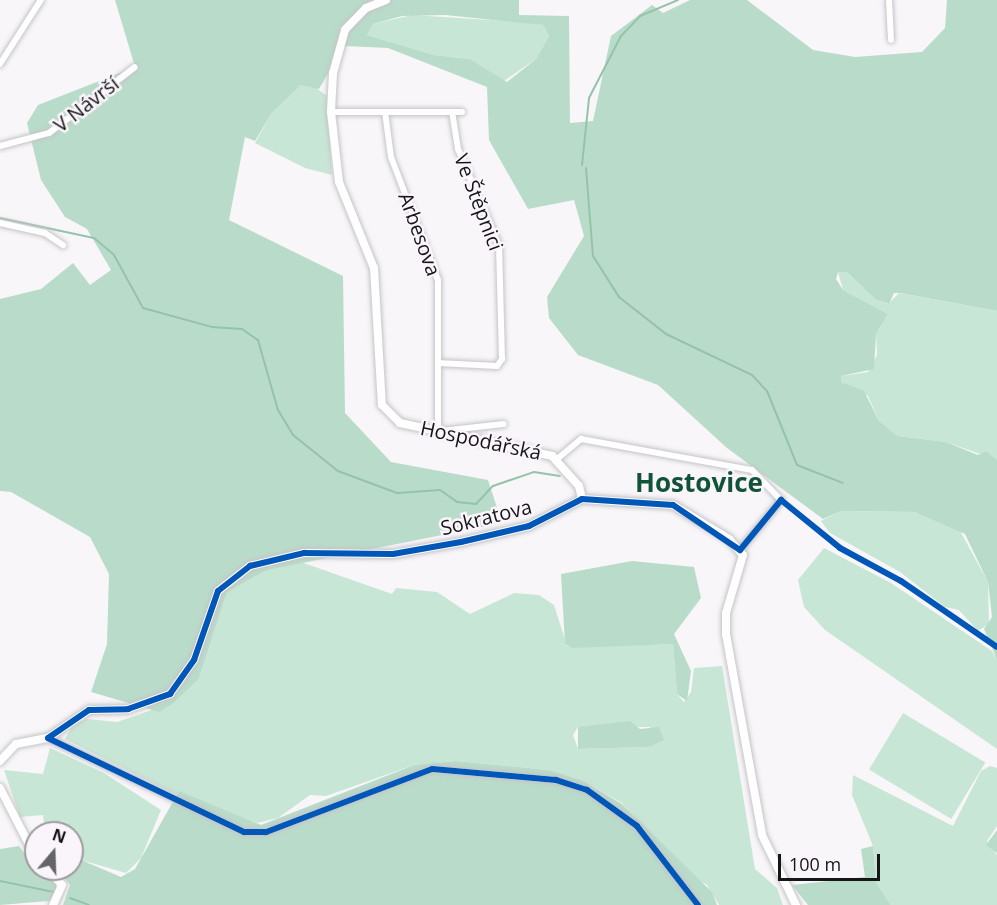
<!DOCTYPE html>
<meta charset="utf-8">
<style>
body{margin:0}
#map{position:relative;width:997px;height:905px;overflow:hidden;background:#f8f6f9;font-family:"Open Sans",sans-serif}
div>[style]{position:absolute}
.green>*{inset:0;background:#c8e6d6;transform-origin:0 0}
.forest>*{inset:0;background:#b9dcca}
.stream>*{height:2px;margin:-1px;padding:0 1px;transform-origin:1px;border-radius:1px;background:#95c2ab}
.roads{filter:drop-shadow(0 0 2px #c5c4c6) drop-shadow(0 0 2px #c5c4c6)}
.minor>*{height:6px;margin:-3px;padding:0 3px;transform-origin:3px;border-radius:3px;background:#fefefe}
.tertiary>*{height:8px;margin:-4px;padding:0 4px;transform-origin:4px;border-radius:4px;background:#fefefe}
.cycleway>*{height:6px;margin:-3px;padding:0 3px;transform-origin:3px;border-radius:3px;background:#0057b8}
span{translate:-50% -50%;white-space:nowrap;text-align:center;line-height:1.15;-webkit-text-stroke:5px #f9f5fa;paint-order:stroke}
.street-label{font-size:20px;color:#161517}
.district-label{font-size:26px;color:#115337;font-weight:700}
.north{position:absolute;left:24px;top:821px;width:60px;height:60px;box-sizing:border-box;background:#f9f5fa;border:2px solid #9e9b9f;border-radius:50%;rotate:19deg;font-size:16px;font-weight:700;line-height:24px;text-align:center;color:#161517}
.north::after{content:'';display:block;margin:auto;width:21px;height:27px;background:#656466;clip-path:polygon(50% 0,100% 100%,50% 72%,0 100%)}
.scale{position:absolute;left:778px;top:854px;width:102px;height:27px;box-sizing:border-box;border:3px solid #161517;border-top:0;padding-left:8px;font-size:18px;line-height:21px;white-space:nowrap;color:#161517;-webkit-text-stroke:4px #f9f5fa;paint-order:stroke}
</style>
<div id="map">
<div class="green">
<div style="clip-path:polygon(412px 15px,523px 22px,543px 25px,549px 36px,536px 59px,504px 81px,470px 59px,434px 55px,367px 35px,373px 24px)"></div>
<div style="clip-path:polygon(311px 84px,327px 96px,332px 175px,305px 168px,255px 143px,271px 114px,301px 85px)"></div>
<div style="clip-path:polygon(838px 272px,847px 272px,876px 300px,888px 304px,899px 293px,997px 311px,997px 460px,946px 442px,898px 436px,879px 421px,868px 396px,841px 382px,841px 376px,868px 372px,877px 355px,876px 334px,888px 314px,843px 290px)"></div>
<div style="clip-path:polygon(841px 511px,915px 512px,959px 529px,988px 582px,989px 624px,978px 631px,959px 610px,945px 607px,900px 572px,830px 533px,821px 521px)"></div>
<div style="clip-path:polygon(824px 548px,891px 583px,992px 651px,997px 660px,997px 749px,825px 630px,804px 607px,798px 580px)"></div>
<div style="clip-path:polygon(evenodd,298px 561px,392px 594px,396px 588px,437px 592px,470px 614px,514px 593px,539px 595px,554px 605px,567px 646px,673px 644px,677px 694px,684px 702px,691px 692px,694px 668px,722px 666px,755px 869px,777px 888px,783px 905px,719px 905px,707px 885px,691px 876px,622px 803px,582px 780px,549px 770px,456px 761px,414px 765px,326px 796px,310px 795px,278px 818px,257px 823px,171px 792px,65px 739px,72px 726px,87px 719px,117px 722px,175px 702px,199px 679px,227px 592px,267px 570px,298px 561px,578px 727px,650px 727px,649px 747px,578px 749px,573px 735px,578px 727px)"></div>
<div style="left:903px;top:713px;width:96px;height:66px;rotate:31deg"></div>
<div style="clip-path:polygon(50px 748px,104px 773px,161px 810px,141px 858px,126px 873px,74px 858px,72px 833px,45px 833px,43px 815px,20px 817px,4px 770px,43px 774px)"></div>
<div style="clip-path:polygon(990px 766px,997px 768px,997px 826px,987px 841px,997px 855px,997px 905px,891px 905px,876px 882px,873px 846px,852px 795px,853px 775px,953px 826px,981px 771px)"></div>
</div>
<div class="forest">
<div style="clip-path:polygon(evenodd,115px 0,519px 0,519px 15px,569px 16px,570px 123px,593px 121px,611px 36px,652px 5px,663px 13px,690px 0,747px 0,813px 50px,855px 57px,922px 52px,945px 28px,947px 0,997px 0,997px 311px,900px 293px,894px 293px,889px 304px,876px 300px,847px 272px,838px 272px,836px 279px,843px 290px,888px 314px,876px 334px,874px 369px,841px 376px,841px 382px,864px 391px,879px 421px,898px 436px,946px 442px,978px 455px,986px 451px,997px 460px,997px 660px,984px 629px,992px 617px,988px 582px,965px 534px,915px 512px,841px 511px,823px 519px,727px 448px,658px 385px,578px 355px,549px 318px,547px 297px,584px 236px,574px 200px,528px 209px,489px 140px,487px 87px,388px 48px,344px 46px,319px 89px,301px 85px,271px 114px,255px 141px,245px 137px,229px 220px,343px 276px,345px 413px,391px 462px,488px 480px,502px 523px,267px 570px,227px 592px,199px 679px,175px 702px,159px 712px,91px 692px,107px 644px,109px 574px,90px 537px,11px 492px,0 491px,0 299px,41px 289px,73px 263px,90px 285px,111px 270px,87px 229px,65px 217px,41px 180px,27px 123px,38px 105px,135px 67px,115px 0,445px 15px,543px 25px,549px 36px,536px 59px,507px 82px,470px 59px,434px 55px,367px 35px,373px 24px,402px 16px,445px 15px)"></div>
<div style="clip-path:polygon(632px 561px,694px 567px,701px 598px,674px 634px,691px 671px,687px 701px,677px 694px,673px 644px,572px 648px,565px 644px,561px 574px)"></div>
<div style="clip-path:polygon(630px 721px,640px 729px,659px 727px,664px 740px,649px 747px,578px 749px,578px 727px)"></div>
<div style="clip-path:polygon(456px 761px,549px 770px,582px 780px,622px 804px,712px 892px,717px 905px,63px 905px,70px 885px,57px 869px,72px 869px,72px 856px,121px 877px,135px 869px,179px 791px,261px 825px,414px 765px)"></div>
<div style="clip-path:polygon(997px 830px,997px 853px,986px 845px)"></div>
<div style="clip-path:polygon(19px 846px,36px 869px,56px 881px,56px 897px,49px 901px,0 905px,0 849px)"></div>
<div style="clip-path:polygon(873px 846px,876px 882px,891px 905px,808px 905px,792px 885px,865px 877px,861px 849px)"></div>
</div>
<div class="stream">
<div style="left:582px;top:165px;width:67px;rotate:-84deg"></div>
<div style="left:589px;top:98px;width:70px;rotate:-62.7deg"></div>
<div style="left:621px;top:36px;width:28px;rotate:-46deg"></div>
<div style="left:640px;top:16px;width:41px;rotate:-22.8deg"></div>
<div style="left:586px;top:168px;width:88px;rotate:85.5deg"></div>
<div style="left:593px;top:256px;width:49px;rotate:57.6deg"></div>
<div style="left:619px;top:297px;width:60px;rotate:38.2deg"></div>
<div style="left:666px;top:334px;width:95px;rotate:25.5deg"></div>
<div style="left:752px;top:375px;width:22px;rotate:47deg"></div>
<div style="left:767px;top:391px;width:80px;rotate:67.9deg"></div>
<div style="left:797px;top:465px;width:49px;rotate:21.4deg"></div>
<div style="left:0;top:218px;width:96px;rotate:12deg"></div>
<div style="left:94px;top:238px;width:26px;rotate:40deg"></div>
<div style="left:114px;top:255px;width:60px;rotate:61.3deg"></div>
<div style="left:143px;top:308px;width:72px;rotate:15.4deg"></div>
<div style="left:212px;top:327px;width:30px;rotate:4deg"></div>
<div style="left:242px;top:329px;width:19px;rotate:35deg"></div>
<div style="left:258px;top:340px;width:73px;rotate:74.1deg"></div>
<div style="left:278px;top:410px;width:29px;rotate:59deg"></div>
<div style="left:293px;top:435px;width:58px;rotate:38.7deg"></div>
<div style="left:338px;top:471px;width:63px;rotate:20.4deg"></div>
<div style="left:397px;top:493px;width:43px;rotate:-4deg"></div>
<div style="left:440px;top:490px;width:21px;rotate:35deg"></div>
<div style="left:457px;top:502px;width:19px;rotate:6deg"></div>
<div style="left:476px;top:504px;width:25px;rotate:-47deg"></div>
<div style="left:493px;top:486px;width:43px;rotate:-18.9deg"></div>
<div style="left:534px;top:472px;width:26px;rotate:9deg"></div>
<div style="left:0;top:881px;width:55px;rotate:11.5deg"></div>
<div style="left:70px;top:898px;width:20px;rotate:20deg"></div>
</div>
<div class="roads">
<div class="minor">
<div style="left:889px;top:0;width:40px;rotate:87.1deg"></div>
<div style="left:0;top:64px;width:76px;rotate:-57.4deg"></div>
<div style="left:331px;top:112px;width:131px"></div>
<div style="left:385px;top:112px;width:45px;rotate:82.4deg"></div>
<div style="left:391px;top:157px;width:132px;rotate:69.1deg"></div>
<div style="left:438px;top:280px;width:151px;rotate:90deg"></div>
<div style="left:0;top:146px;width:51px;rotate:-14.9deg"></div>
<div style="left:49px;top:133px;width:108px;rotate:-37.5deg"></div>
<div style="left:0;top:223px;width:46px;rotate:12.5deg"></div>
<div style="left:45px;top:233px;width:22px;rotate:34deg"></div>
<div style="left:438px;top:363px;width:59px;rotate:2.9deg"></div>
<div style="left:497px;top:366px;width:9px;rotate:-54deg"></div>
<div style="left:502px;top:359px;width:113px;rotate:-91.5deg"></div>
<div style="left:499px;top:246px;width:105px;rotate:-112.9deg"></div>
<div style="left:458px;top:149px;width:37px;rotate:-99deg"></div>
<div style="left:441px;top:431px;width:63px;rotate:-6.3deg"></div>
<div style="left:556px;top:460px;width:33px;rotate:-40deg"></div>
<div style="left:581px;top:439px;width:174px;rotate:10.3deg"></div>
<div style="left:752px;top:470px;width:42px;rotate:46deg"></div>
<div style="left:781px;top:500px;width:65px;rotate:129.4deg"></div>
<div style="left:48px;top:738px;width:217px;rotate:25.6deg"></div>
<div style="left:244px;top:832px;width:22px"></div>
<div style="left:266px;top:832px;width:178px;rotate:-20.8deg"></div>
<div style="left:432px;top:769px;width:124px;rotate:5.1deg"></div>
<div style="left:556px;top:780px;width:33px;rotate:18deg"></div>
<div style="left:587px;top:790px;width:62px;rotate:35.8deg"></div>
<div style="left:637px;top:826px;width:100px;rotate:52.3deg"></div>
</div>
<div class="tertiary">
<div style="left:386px;top:0;width:22px;rotate:158deg"></div>
<div style="left:366px;top:8px;width:30px;rotate:134deg"></div>
<div style="left:345px;top:30px;width:45px;rotate:105.6deg"></div>
<div style="left:333px;top:73px;width:39px;rotate:93deg"></div>
<div style="left:331px;top:112px;width:70px;rotate:83.5deg"></div>
<div style="left:339px;top:182px;width:93px;rotate:67.9deg"></div>
<div style="left:374px;top:268px;width:137px;rotate:86.7deg"></div>
<div style="left:382px;top:405px;width:25px;rotate:45deg"></div>
<div style="left:400px;top:423px;width:156px;rotate:12.2deg"></div>
<div style="left:552px;top:456px;width:40px;rotate:48deg"></div>
<div style="left:579px;top:486px;width:13px;rotate:77deg"></div>
<div style="left:582px;top:499px;width:91px;rotate:3.8deg"></div>
<div style="left:673px;top:505px;width:66px;rotate:31.3deg"></div>
<div style="left:729px;top:539px;width:21px;rotate:49deg"></div>
<div style="left:743px;top:555px;width:60px;rotate:106.3deg"></div>
<div style="left:726px;top:613px;width:21px;rotate:90deg"></div>
<div style="left:726px;top:634px;width:204px;rotate:79.8deg"></div>
<div style="left:762px;top:835px;width:78px;rotate:64.1deg"></div>
<div style="left:0;top:761px;width:23px;rotate:-47deg"></div>
<div style="left:16px;top:744px;width:33px;rotate:-11deg"></div>
<div style="left:48px;top:738px;width:50px;rotate:-34.3deg"></div>
<div style="left:89px;top:710px;width:39px;rotate:-1deg"></div>
<div style="left:128px;top:709px;width:45px;rotate:-19.7deg"></div>
<div style="left:170px;top:694px;width:42px;rotate:-54.8deg"></div>
<div style="left:194px;top:660px;width:73px;rotate:-70.8deg"></div>
<div style="left:218px;top:591px;width:41px;rotate:-38deg"></div>
<div style="left:250px;top:566px;width:56px;rotate:-13.5deg"></div>
<div style="left:304px;top:553px;width:89px;rotate:0.6deg"></div>
<div style="left:393px;top:554px;width:69px;rotate:-10deg"></div>
<div style="left:461px;top:542px;width:70px;rotate:-13.2deg"></div>
<div style="left:529px;top:526px;width:59px;rotate:-27deg"></div>
<div style="left:0;top:788px;width:79px;rotate:62.8deg"></div>
<div style="left:48px;top:869px;width:21px;rotate:49deg"></div>
<div style="left:62px;top:885px;width:22px;rotate:114deg"></div>
</div>
</div>
<div class="cycleway">
<div style="left:698px;top:905px;width:100px;rotate:-127.7deg"></div>
<div style="left:637px;top:826px;width:62px;rotate:-144.2deg"></div>
<div style="left:587px;top:790px;width:33px;rotate:-162deg"></div>
<div style="left:556px;top:780px;width:124px;rotate:-174.9deg"></div>
<div style="left:432px;top:769px;width:178px;rotate:159.2deg"></div>
<div style="left:266px;top:832px;width:22px;rotate:180deg"></div>
<div style="left:244px;top:832px;width:217px;rotate:-154.4deg"></div>
<div style="left:48px;top:738px;width:50px;rotate:-34.3deg"></div>
<div style="left:89px;top:710px;width:39px;rotate:-1deg"></div>
<div style="left:128px;top:709px;width:45px;rotate:-19.7deg"></div>
<div style="left:170px;top:694px;width:42px;rotate:-54.8deg"></div>
<div style="left:194px;top:660px;width:73px;rotate:-70.8deg"></div>
<div style="left:218px;top:591px;width:41px;rotate:-38deg"></div>
<div style="left:250px;top:566px;width:56px;rotate:-13.5deg"></div>
<div style="left:304px;top:553px;width:89px;rotate:0.6deg"></div>
<div style="left:393px;top:554px;width:69px;rotate:-10deg"></div>
<div style="left:461px;top:542px;width:70px;rotate:-13.2deg"></div>
<div style="left:529px;top:526px;width:59px;rotate:-27deg"></div>
<div style="left:582px;top:499px;width:91px;rotate:3.8deg"></div>
<div style="left:673px;top:505px;width:81px;rotate:33.9deg"></div>
<div style="left:740px;top:550px;width:65px;rotate:-50.6deg"></div>
<div style="left:781px;top:500px;width:76px;rotate:39.1deg"></div>
<div style="left:840px;top:548px;width:69px;rotate:28.4deg"></div>
<div style="left:901px;top:581px;width:116px;rotate:34.5deg"></div>
</div>
<div class="street-label">
<span style="left:86px;top:104px;rotate:-38deg">V Návrší</span>
<span style="left:479px;top:202px;rotate:69deg">Ve Štěpnici</span>
<span style="left:420px;top:234px;rotate:70deg">Arbesova</span>
<span style="left:481px;top:440px;rotate:12deg">Hospodářská</span>
<span style="left:486px;top:517px;rotate:-14deg">Sokratova</span>
</div>
<div class="district-label">
<span style="left:699px;top:483px">Hostovice</span>
</div>
<div class="north">N</div>
<div class="scale">100 m</div>
</div>
